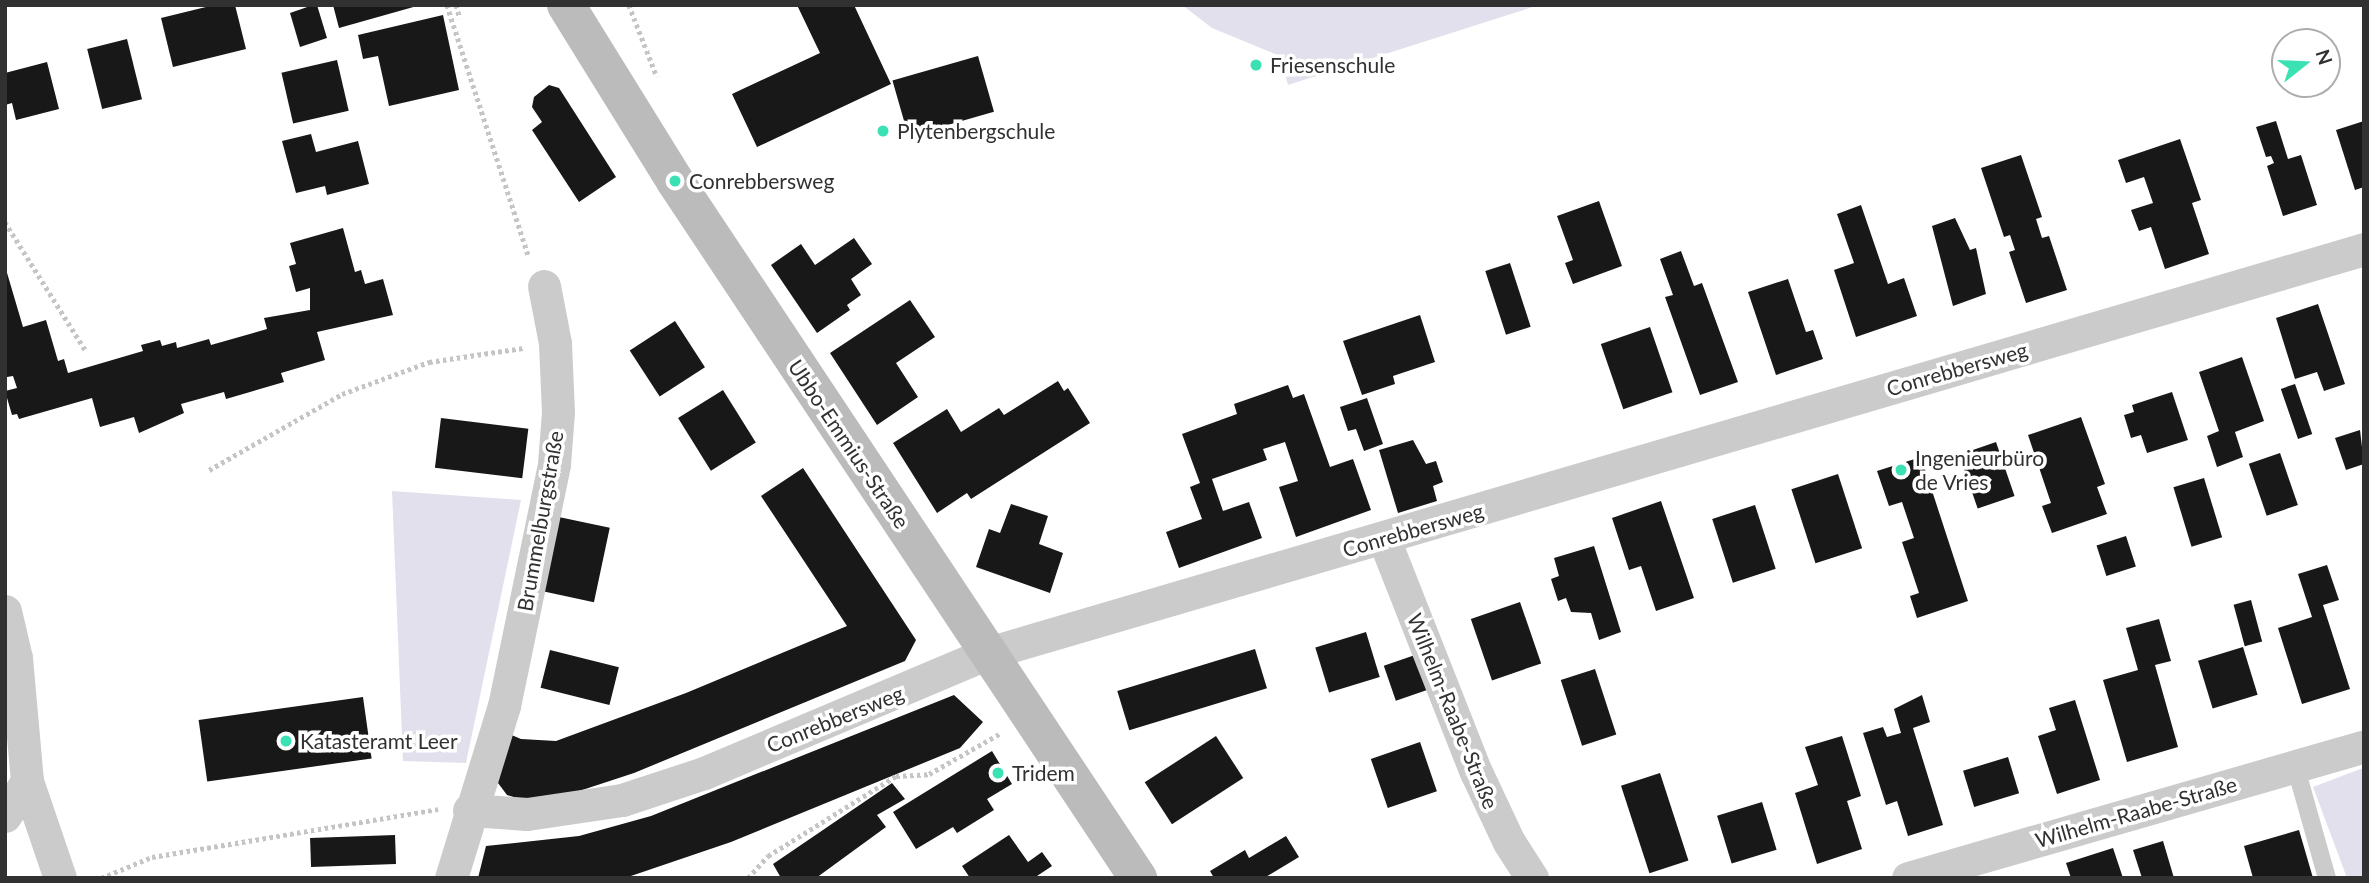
<!DOCTYPE html>
<meta charset="utf-8">
<style>
body{margin:0}
#map{position:relative;width:2369px;height:883px;overflow:hidden;background:#fff;font-family:Lato,sans-serif}
div>[style]{position:absolute}
.green>*{inset:0;background:#e3e0ed}
.building>*{inset:0;background:#181818;transform-origin:0 0}
.path>*{height:4.5px;margin-top:-2.25px;transform-origin:0;background:repeating-linear-gradient(90deg,#c5c5c5 0 3.5px,transparent 0 7px)}
.lane>*{height:18px;margin:-9px;padding:0 9px;transform-origin:9px;border-radius:9px;background:#cbcbcb}
.street>*{height:33px;margin:-16.5px;padding:0 16.5px;transform-origin:16.5px;border-radius:16.5px;background:#cbcbcb}
.secondary>*{height:38px;margin:-19px;padding:0 19px;transform-origin:19px;border-radius:19px;background:#bbb}
.dots>*{width:19px;height:19px;translate:-50% -50%;box-sizing:border-box;border:4px solid #fff;border-radius:50%}
span{translate:-50% -50%;white-space:nowrap;text-align:center;line-height:1.15;-webkit-text-stroke:7px #fff;paint-order:stroke}
.poi-label{font-size:21px;color:#313131}
.left{translate:0 -50%;text-align:left}
.street-label{font-size:21px;color:#313131}
.frame{position:absolute;inset:0;border:7px solid #313131;pointer-events:none}
.north{position:absolute;left:2271px;top:28px;width:70px;height:70px;box-sizing:border-box;background:#fff;border:2px solid #adadad;border-radius:50%;rotate:72deg;font-size:19px;font-weight:700;line-height:28px;text-align:center;color:#313131}
.north::after{content:'';display:block;margin:auto;width:24px;height:32px;background:#3ae1b3;clip-path:polygon(50% 0,100% 100%,50% 72%,0 100%)}
</style>
<div id="map">
<div class="green">
<div style="clip-path:polygon(1182px 5px,1539px 5px,1288px 85px,1280px 56px,1212px 28px)"></div>
<div style="clip-path:polygon(392px 491px,521px 500px,466px 763px,403px 761px)"></div>
<div style="clip-path:polygon(2363px 768px,2364px 878px,2347px 878px,2313px 787px)"></div>
</div>
<div class="building">
<div style="clip-path:polygon(214px 5px,235px 5px,246px 49px,173px 67px,161px 18px)"></div>
<div style="clip-path:polygon(313px 5px,317px 5px,327px 38px,300px 47px,290px 13px)"></div>
<div style="clip-path:polygon(333px 5px,417px 5px,417px 6px,339px 28px)"></div>
<div style="clip-path:polygon(797px 5px,854px 5px,891px 84px,757px 147px,732px 94px,820px 53px)"></div>
<div style="clip-path:polygon(443px 15px,459px 90px,389px 106px,378px 56px,363px 59px,358px 35px)"></div>
<div style="left:127px;top:39px;width:62px;height:41px;rotate:76deg"></div>
<div style="left:978px;top:56px;width:58px;height:89px;rotate:74deg"></div>
<div style="left:337px;top:60px;width:52px;height:57px;rotate:77deg"></div>
<div style="clip-path:polygon(47px 62px,59px 109px,16px 120px,12px 103px,5px 105px,5px 73px)"></div>
<div style="clip-path:polygon(549px 85px,559px 88px,616px 177px,579px 202px,532px 130px,542px 122px,532px 107px,534px 97px)"></div>
<div style="clip-path:polygon(2276px 121px,2288px 159px,2301px 155px,2317px 205px,2283px 216px,2267px 166px,2274px 163px,2271px 156px,2266px 157px,2256px 127px)"></div>
<div style="clip-path:polygon(2364px 121px,2364px 187px,2355px 190px,2336px 130px)"></div>
<div style="clip-path:polygon(311px 134px,316px 152px,358px 141px,369px 184px,327px 195px,325px 186px,296px 193px,282px 141px)"></div>
<div style="clip-path:polygon(2180px 139px,2201px 200px,2192px 203px,2209px 254px,2165px 269px,2151px 227px,2139px 231px,2131px 210px,2153px 203px,2144px 177px,2126px 183px,2118px 160px)"></div>
<div style="clip-path:polygon(2021px 155px,2042px 217px,2036px 219px,2042px 238px,2049px 236px,2067px 290px,2026px 303px,2009px 252px,2015px 250px,2010px 235px,2004px 237px,1981px 168px)"></div>
<div style="clip-path:polygon(1599px 201px,1622px 266px,1573px 284px,1565px 263px,1573px 260px,1557px 216px)"></div>
<div style="clip-path:polygon(1861px 205px,1888px 284px,1904px 278px,1917px 316px,1856px 337px,1834px 270px,1854px 263px,1837px 214px)"></div>
<div style="clip-path:polygon(1955px 218px,1970px 250px,1976px 248px,1986px 294px,1953px 306px,1932px 226px)"></div>
<div style="clip-path:polygon(343px 228px,355px 272px,361px 270px,365px 284px,383px 279px,393px 315px,317px 332px,325px 360px,281px 373px,284px 382px,226px 399px,224px 392px,181px 404px,184px 413px,139px 433px,134px 417px,100px 427px,92px 398px,19px 419px,17px 414px,12px 415px,5px 391px,17px 388px,13px 376px,7px 377px,5px 371px,5px 266px,23px 327px,46px 320px,58px 361px,64px 359px,68px 373px,143px 351px,141px 345px,160px 340px,162px 346px,176px 342px,177px 348px,209px 339px,211px 345px,267px 329px,264px 318px,310px 310px,310px 288px,296px 292px,289px 266px,296px 264px,290px 243px)"></div>
<div style="clip-path:polygon(854px 238px,872px 264px,851px 279px,861px 295px,847px 305px,850px 310px,817px 333px,771px 265px,801px 244px,815px 265px)"></div>
<div style="clip-path:polygon(1681px 251px,1694px 286px,1702px 283px,1738px 382px,1700px 395px,1665px 297px,1673px 295px,1660px 259px)"></div>
<div style="left:1510px;top:263px;width:67px;height:26px;rotate:72deg"></div>
<div style="clip-path:polygon(1788px 279px,1806px 332px,1813px 330px,1823px 359px,1776px 375px,1748px 292px)"></div>
<div style="clip-path:polygon(910px 300px,935px 337px,896px 363px,918px 397px,877px 425px,830px 353px)"></div>
<div style="clip-path:polygon(2318px 304px,2345px 384px,2324px 391px,2317px 372px,2295px 379px,2276px 318px)"></div>
<div style="clip-path:polygon(1420px 315px,1435px 362px,1393px 376px,1395px 384px,1362px 395px,1343px 341px)"></div>
<div style="left:675px;top:321px;width:55px;height:54px;rotate:57deg"></div>
<div style="left:1650px;top:327px;width:69px;height:52px;rotate:71deg"></div>
<div style="clip-path:polygon(2242px 357px,2264px 421px,2235px 432px,2243px 457px,2217px 467px,2207px 436px,2219px 431px,2199px 372px)"></div>
<div style="clip-path:polygon(1058px 381px,1064px 391px,1068px 388px,1090px 423px,971px 499px,967px 493px,937px 513px,893px 443px,947px 409px,961px 432px,999px 408px,1004px 415px)"></div>
<div style="left:2295px;top:384px;width:53px;height:15px;rotate:71deg"></div>
<div style="clip-path:polygon(1288px 385px,1293px 398px,1304px 394px,1330px 467px,1353px 459px,1371px 510px,1296px 537px,1279px 487px,1298px 481px,1285px 442px,1263px 449px,1267px 460px,1212px 479px,1223px 511px,1249px 502px,1262px 538px,1179px 568px,1166px 532px,1202px 519px,1190px 487px,1200px 483px,1182px 434px,1237px 414px,1234px 404px)"></div>
<div style="left:723px;top:390px;width:62px;height:53px;rotate:58deg"></div>
<div style="clip-path:polygon(2172px 392px,2188px 440px,2147px 453px,2141px 435px,2131px 438px,2124px 415px,2134px 412px,2132px 405px)"></div>
<div style="clip-path:polygon(1367px 398px,1383px 444px,1364px 451px,1356px 429px,1348px 431px,1340px 407px)"></div>
<div style="clip-path:polygon(2081px 417px,2105px 484px,2097px 487px,2107px 514px,2052px 533px,2042px 506px,2051px 503px,2028px 435px)"></div>
<div style="left:441px;top:418px;width:88px;height:50px;rotate:7deg"></div>
<div style="clip-path:polygon(2360px 430px,2364px 464px,2346px 470px,2335px 438px)"></div>
<div style="clip-path:polygon(1413px 440px,1426px 464px,1436px 461px,1443px 482px,1433px 486px,1437px 501px,1398px 513px,1379px 450px)"></div>
<div style="left:1996px;top:442px;width:57px;height:39px;rotate:71deg"></div>
<div style="left:2280px;top:453px;width:55px;height:33px;rotate:71deg"></div>
<div style="clip-path:polygon(1921px 457px,1968px 601px,1917px 618px,1910px 596px,1919px 593px,1902px 542px,1914px 538px,1902px 502px,1889px 506px,1877px 471px)"></div>
<div style="clip-path:polygon(803px 468px,916px 640px,905px 661px,634px 773px,567px 795px,523px 800px,507px 795px,495px 779px,507px 733px,521px 739px,556px 741px,686px 693px,847px 626px,761px 496px)"></div>
<div style="left:1838px;top:474px;width:78px;height:49px;rotate:72deg"></div>
<div style="left:2204px;top:478px;width:62px;height:32px;rotate:73deg"></div>
<div style="clip-path:polygon(1661px 501px,1694px 598px,1656px 611px,1641px 566px,1629px 570px,1612px 518px)"></div>
<div style="clip-path:polygon(1011px 504px,1048px 516px,1039px 544px,1063px 553px,1050px 593px,976px 567px,989px 529px,1000px 533px)"></div>
<div style="left:1755px;top:505px;width:67px;height:45px;rotate:72deg"></div>
<div style="left:554px;top:516px;width:57px;height:76px;rotate:12deg"></div>
<div style="left:2126px;top:536px;width:32px;height:31px;rotate:72deg"></div>
<div style="clip-path:polygon(1594px 546px,1621px 632px,1599px 640px,1591px 613px,1571px 612px,1566px 598px,1558px 601px,1551px 579px,1559px 576px,1554px 558px)"></div>
<div style="clip-path:polygon(2327px 565px,2339px 600px,2323px 605px,2350px 689px,2302px 704px,2278px 628px,2312px 617px,2298px 574px)"></div>
<div style="left:2251px;top:600px;width:43px;height:18px;rotate:75deg"></div>
<div style="left:1520px;top:602px;width:65px;height:52px;rotate:71deg"></div>
<div style="clip-path:polygon(2159px 619px,2171px 661px,2155px 665px,2178px 747px,2127px 762px,2103px 680px,2138px 670px,2126px 628px)"></div>
<div style="left:1366px;top:632px;width:47px;height:53px;rotate:73deg"></div>
<div style="left:2243px;top:647px;width:50px;height:47px;rotate:73deg"></div>
<div style="left:1255px;top:649px;width:41px;height:144px;rotate:73deg"></div>
<div style="left:550px;top:650px;width:71px;height:39px;rotate:14deg"></div>
<div style="left:1415px;top:655px;width:37px;height:33px;rotate:71deg"></div>
<div style="left:1595px;top:669px;width:69px;height:36px;rotate:72deg"></div>
<div style="clip-path:polygon(954px 695px,983px 722px,960px 748px,731px 842px,625px 878px,478px 878px,486px 846px,579px 836px,651px 816px)"></div>
<div style="clip-path:polygon(1922px 695px,1930px 722px,1913px 728px,1943px 825px,1908px 836px,1897px 801px,1886px 805px,1863px 733px,1883px 727px,1887px 737px,1901px 733px,1894px 709px)"></div>
<div style="left:363px;top:697px;width:62px;height:166px;rotate:82deg"></div>
<div style="clip-path:polygon(2075px 700px,2100px 780px,2057px 794px,2038px 736px,2056px 730px,2049px 708px)"></div>
<div style="left:1216px;top:736px;width:50px;height:85px;rotate:57deg"></div>
<div style="clip-path:polygon(1842px 736px,1861px 796px,1847px 801px,1862px 849px,1817px 864px,1795px 793px,1818px 785px,1805px 747px)"></div>
<div style="left:1420px;top:742px;width:52px;height:52px;rotate:71deg"></div>
<div style="clip-path:polygon(992px 751px,1012px 784px,987px 799px,994px 810px,957px 833px,953px 827px,916px 849px,893px 812px)"></div>
<div style="left:2008px;top:757px;width:38px;height:47px;rotate:73deg"></div>
<div style="left:1660px;top:773px;width:92px;height:41px;rotate:72deg"></div>
<div style="clip-path:polygon(892px 783px,905px 799px,877px 815px,886px 827px,816px 878px,781px 878px,773px 864px)"></div>
<div style="left:1762px;top:802px;width:50px;height:47px;rotate:73deg"></div>
<div style="clip-path:polygon(2299px 830px,2313px 878px,2253px 878px,2244px 846px)"></div>
<div style="left:395px;top:835px;width:29px;height:85px;rotate:88deg"></div>
<div style="clip-path:polygon(1009px 835px,1028px 862px,1042px 852px,1052px 866px,1034px 878px,970px 878px,962px 866px)"></div>
<div style="clip-path:polygon(1286px 836px,1299px 857px,1264px 878px,1214px 878px,1210px 871px,1245px 850px,1249px 858px)"></div>
<div style="clip-path:polygon(2163px 841px,2174px 878px,2142px 878px,2133px 850px)"></div>
<div style="clip-path:polygon(2113px 848px,2123px 878px,2071px 878px,2066px 863px)"></div>
</div>
<div class="path">
<div style="left:447px;top:5px;width:265px;rotate:72deg"></div>
<div style="left:456px;top:5px;width:14px;rotate:73deg"></div>
<div style="left:629px;top:5px;width:77px;rotate:68.7deg"></div>
<div style="left:5px;top:222px;width:152px;rotate:57.9deg"></div>
<div style="left:209px;top:470px;width:153px;rotate:-29.7deg"></div>
<div style="left:342px;top:394px;width:93px;rotate:-20.2deg"></div>
<div style="left:429px;top:362px;width:95px;rotate:-8.5deg"></div>
<div style="left:101px;top:878px;width:55px;rotate:-22.4deg"></div>
<div style="left:152px;top:857px;width:290px;rotate:-9.5deg"></div>
<div style="left:748px;top:878px;width:30px;rotate:-48deg"></div>
<div style="left:768px;top:856px;width:151px;rotate:-32deg"></div>
<div style="left:896px;top:776px;width:33px;rotate:-3deg"></div>
<div style="left:929px;top:774px;width:83px;rotate:-29.7deg"></div>
</div>
<div class="lane">
<div style="left:2295px;top:765px;width:117px;rotate:74.2deg"></div>
</div>
<div class="street">
<div style="left:1384px;top:539px;width:251px;rotate:68.5deg"></div>
<div style="left:1476px;top:772px;width:77px;rotate:64.8deg"></div>
<div style="left:1509px;top:842px;width:43px;rotate:57.4deg"></div>
<div style="left:5px;top:611px;width:48px;rotate:76.8deg"></div>
<div style="left:16px;top:658px;width:123px;rotate:84.9deg"></div>
<div style="left:27px;top:781px;width:102px;rotate:71.2deg"></div>
<div style="left:469px;top:810px;width:58px;rotate:3.9deg"></div>
<div style="left:527px;top:814px;width:96px;rotate:-8.4deg"></div>
<div style="left:622px;top:800px;width:86px;rotate:-18.2deg"></div>
<div style="left:704px;top:773px;width:308px;rotate:-22.9deg"></div>
<div style="left:988px;top:653px;width:1434px;rotate:-16.36deg"></div>
<div style="left:5px;top:816px;width:41px;rotate:-57.8deg"></div>
<div style="left:451px;top:878px;width:180px;rotate:-72.9deg"></div>
<div style="left:504px;top:706px;width:247px;rotate:-78.3deg"></div>
<div style="left:554px;top:464px;width:52px;rotate:-85.6deg"></div>
<div style="left:558px;top:412px;width:69px;rotate:-92.5deg"></div>
<div style="left:555px;top:343px;width:58px;rotate:-100.9deg"></div>
<div style="left:1908px;top:878px;width:475px;rotate:-16.1deg"></div>
</div>
<div class="secondary">
<div style="left:566px;top:5px;width:207px;rotate:58.2deg"></div>
<div style="left:675px;top:181px;width:837px;rotate:56.4deg"></div>
</div>
<div class="dots">
<div style="left:1256px;top:65px;background:#3ae1b3"></div>
<div style="left:883px;top:131px;background:#3ae1b3"></div>
<div style="left:675px;top:181px;background:#3ae1b3"></div>
<div style="left:1901px;top:470px;background:#3ae1b3"></div>
<div style="left:286px;top:741px;background:#3ae1b3"></div>
<div style="left:998px;top:773px;background:#3ae1b3"></div>
</div>
<div class="poi-label">
<span class="left" style="left:1270px;top:65px">Friesenschule</span>
<span class="left" style="left:897px;top:131px">Plytenbergschule</span>
<span class="left" style="left:689px;top:181px">Conrebbersweg</span>
<span class="left" style="left:1915px;top:470px">Ingenieurbüro<br>de Vries</span>
<span class="left" style="left:300px;top:741px">Katasteramt Leer</span>
<span class="left" style="left:1012px;top:773px">Tridem</span>
</div>
<div class="street-label">
<span style="left:1957px;top:369px;rotate:-16deg">Conrebbersweg</span>
<span style="left:849px;top:444px;rotate:56deg">Ubbo-Emmius-Straße</span>
<span style="left:540px;top:521px;rotate:-80deg">Brummelburgstraße</span>
<span style="left:1413px;top:530px;rotate:-16deg">Conrebbersweg</span>
<span style="left:1453px;top:711px;rotate:68deg">Wilhelm-Raabe-Straße</span>
<span style="left:835px;top:719px;rotate:-22deg">Conrebbersweg</span>
<span style="left:2136px;top:812px;rotate:-16deg">Wilhelm-Raabe-Straße</span>
</div>
<div class="frame"></div>
<div class="north">N</div>
</div>
